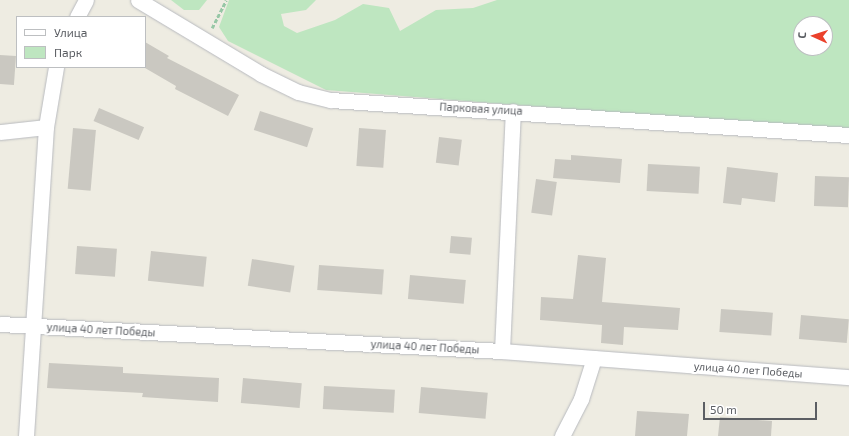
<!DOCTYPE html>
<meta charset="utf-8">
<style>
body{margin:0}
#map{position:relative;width:849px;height:436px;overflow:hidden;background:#eeece2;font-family:"Exo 2",sans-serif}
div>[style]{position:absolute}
.green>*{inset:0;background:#bee6c0}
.building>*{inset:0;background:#cac8c1;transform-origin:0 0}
.path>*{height:2.5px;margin-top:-1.25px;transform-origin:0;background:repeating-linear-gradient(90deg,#97c7a6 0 4px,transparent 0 6px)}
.roads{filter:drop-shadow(0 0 1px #b8babf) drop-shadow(0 0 1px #b8babf)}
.minor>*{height:15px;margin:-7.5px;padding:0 7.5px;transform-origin:7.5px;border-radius:7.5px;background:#fff}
span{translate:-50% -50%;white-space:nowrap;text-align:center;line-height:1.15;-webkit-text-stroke:4px #fff;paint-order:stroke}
.street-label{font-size:11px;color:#5b5e63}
.legend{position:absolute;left:16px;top:16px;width:130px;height:52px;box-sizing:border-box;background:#fff;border:1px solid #bdbfc1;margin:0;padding:5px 7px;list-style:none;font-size:12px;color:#5b5e63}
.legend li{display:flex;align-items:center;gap:8px;height:20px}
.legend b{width:20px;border:1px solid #bdbfc1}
.north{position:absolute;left:793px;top:16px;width:40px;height:40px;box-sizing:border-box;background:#fff;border:1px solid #bdbfc1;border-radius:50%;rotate:273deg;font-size:11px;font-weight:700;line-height:16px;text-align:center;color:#5b5e63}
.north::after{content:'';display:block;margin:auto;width:14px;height:18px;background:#eb412b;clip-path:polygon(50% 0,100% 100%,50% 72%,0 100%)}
.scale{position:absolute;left:703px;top:402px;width:114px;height:18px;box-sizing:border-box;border:2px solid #5b5e63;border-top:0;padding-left:5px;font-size:12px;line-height:14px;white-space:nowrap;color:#5b5e63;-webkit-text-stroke:3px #fff;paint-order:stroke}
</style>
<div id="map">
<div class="green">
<div style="clip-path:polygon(171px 0,207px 0,199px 10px,184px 10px)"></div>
<div style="clip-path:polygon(evenodd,229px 0,316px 0,306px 10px,281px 14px,284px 26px,297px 33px,335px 20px,363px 4px,389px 8px,400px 31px,436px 10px,473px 8px,497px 0,849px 0,849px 131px,326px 90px,228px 41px,219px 27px,229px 0,801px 24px,825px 24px,825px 48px,801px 48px,801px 24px)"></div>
</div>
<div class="building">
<div style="clip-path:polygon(145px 42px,169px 56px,167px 58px,239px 95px,228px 116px,175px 89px,176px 86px,145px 68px)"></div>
<div style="left:0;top:55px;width:16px;height:29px;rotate:4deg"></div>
<div style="left:99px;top:108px;width:49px;height:14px;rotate:23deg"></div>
<div style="left:260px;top:111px;width:56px;height:20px;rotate:18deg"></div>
<div style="left:73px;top:128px;width:23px;height:61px;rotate:5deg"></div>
<div style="left:359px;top:128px;width:27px;height:38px;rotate:4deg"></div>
<div style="left:439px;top:137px;width:23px;height:26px;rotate:7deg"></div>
<div style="clip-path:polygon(571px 155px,622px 159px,620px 183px,553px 178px,555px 159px,571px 160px)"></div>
<div style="left:648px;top:164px;width:52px;height:27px;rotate:3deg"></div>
<div style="clip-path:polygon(727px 167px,778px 173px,775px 202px,742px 198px,741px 205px,723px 203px)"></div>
<div style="left:815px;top:176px;width:34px;height:30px;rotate:2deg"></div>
<div style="left:536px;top:179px;width:21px;height:34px;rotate:8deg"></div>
<div style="left:451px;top:236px;width:21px;height:17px;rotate:5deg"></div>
<div style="left:77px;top:246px;width:40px;height:28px;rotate:4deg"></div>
<div style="left:151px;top:251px;width:56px;height:30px;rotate:6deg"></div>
<div style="clip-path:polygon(578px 255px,606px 258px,602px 302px,680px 308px,678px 330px,624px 327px,623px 345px,601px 343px,602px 325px,540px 320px,541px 297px,573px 299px)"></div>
<div style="left:252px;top:259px;width:43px;height:27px;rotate:9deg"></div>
<div style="left:319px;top:265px;width:65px;height:25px;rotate:4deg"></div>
<div style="left:410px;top:275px;width:56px;height:24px;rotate:5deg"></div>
<div style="left:721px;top:309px;width:52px;height:23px;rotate:4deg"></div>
<div style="left:801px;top:315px;width:48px;height:24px;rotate:5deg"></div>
<div style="clip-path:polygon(49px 363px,123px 367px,123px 373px,219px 378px,218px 402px,142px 397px,143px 393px,47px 388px)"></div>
<div style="left:243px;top:378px;width:59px;height:25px;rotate:5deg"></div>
<div style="left:324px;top:386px;width:71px;height:23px;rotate:3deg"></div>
<div style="left:421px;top:387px;width:67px;height:26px;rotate:5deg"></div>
<div style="clip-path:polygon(637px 411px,689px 414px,687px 436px,635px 436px)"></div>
<div style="clip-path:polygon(720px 417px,772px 421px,771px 436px,718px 436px)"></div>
</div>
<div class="path">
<div style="left:212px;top:28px;width:31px;rotate:-63deg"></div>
</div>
<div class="roads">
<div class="minor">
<div style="left:138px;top:0;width:144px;rotate:31deg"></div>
<div style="left:261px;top:74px;width:41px;rotate:25.9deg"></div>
<div style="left:298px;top:92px;width:34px;rotate:14deg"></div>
<div style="left:331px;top:100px;width:519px;rotate:3.87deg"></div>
<div style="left:77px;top:17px;width:19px;rotate:-62deg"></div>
<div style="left:0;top:132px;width:46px;rotate:-6.2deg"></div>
<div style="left:0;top:324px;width:503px;rotate:3.08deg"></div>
<div style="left:502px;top:351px;width:348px;rotate:4.3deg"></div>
<div style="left:502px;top:351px;width:240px;rotate:-87.4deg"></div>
<div style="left:26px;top:436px;width:310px;rotate:-86.3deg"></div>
<div style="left:46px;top:127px;width:61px;rotate:-80.5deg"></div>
<div style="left:562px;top:436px;width:42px;rotate:-62.8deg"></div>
<div style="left:581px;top:399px;width:43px;rotate:-72.4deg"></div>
</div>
</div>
<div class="street-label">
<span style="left:481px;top:109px;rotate:3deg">Парковая улица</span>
<span style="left:101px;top:330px;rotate:3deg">улица 40 лет Победы</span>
<span style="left:425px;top:347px;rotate:3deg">улица 40 лет Победы</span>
<span style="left:748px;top:370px;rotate:4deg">улица 40 лет Победы</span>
</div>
<ul class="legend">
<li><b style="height:5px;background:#fff"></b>Улица</li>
<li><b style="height:11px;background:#bee6c0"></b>Парк</li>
</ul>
<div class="north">С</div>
<div class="scale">50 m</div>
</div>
